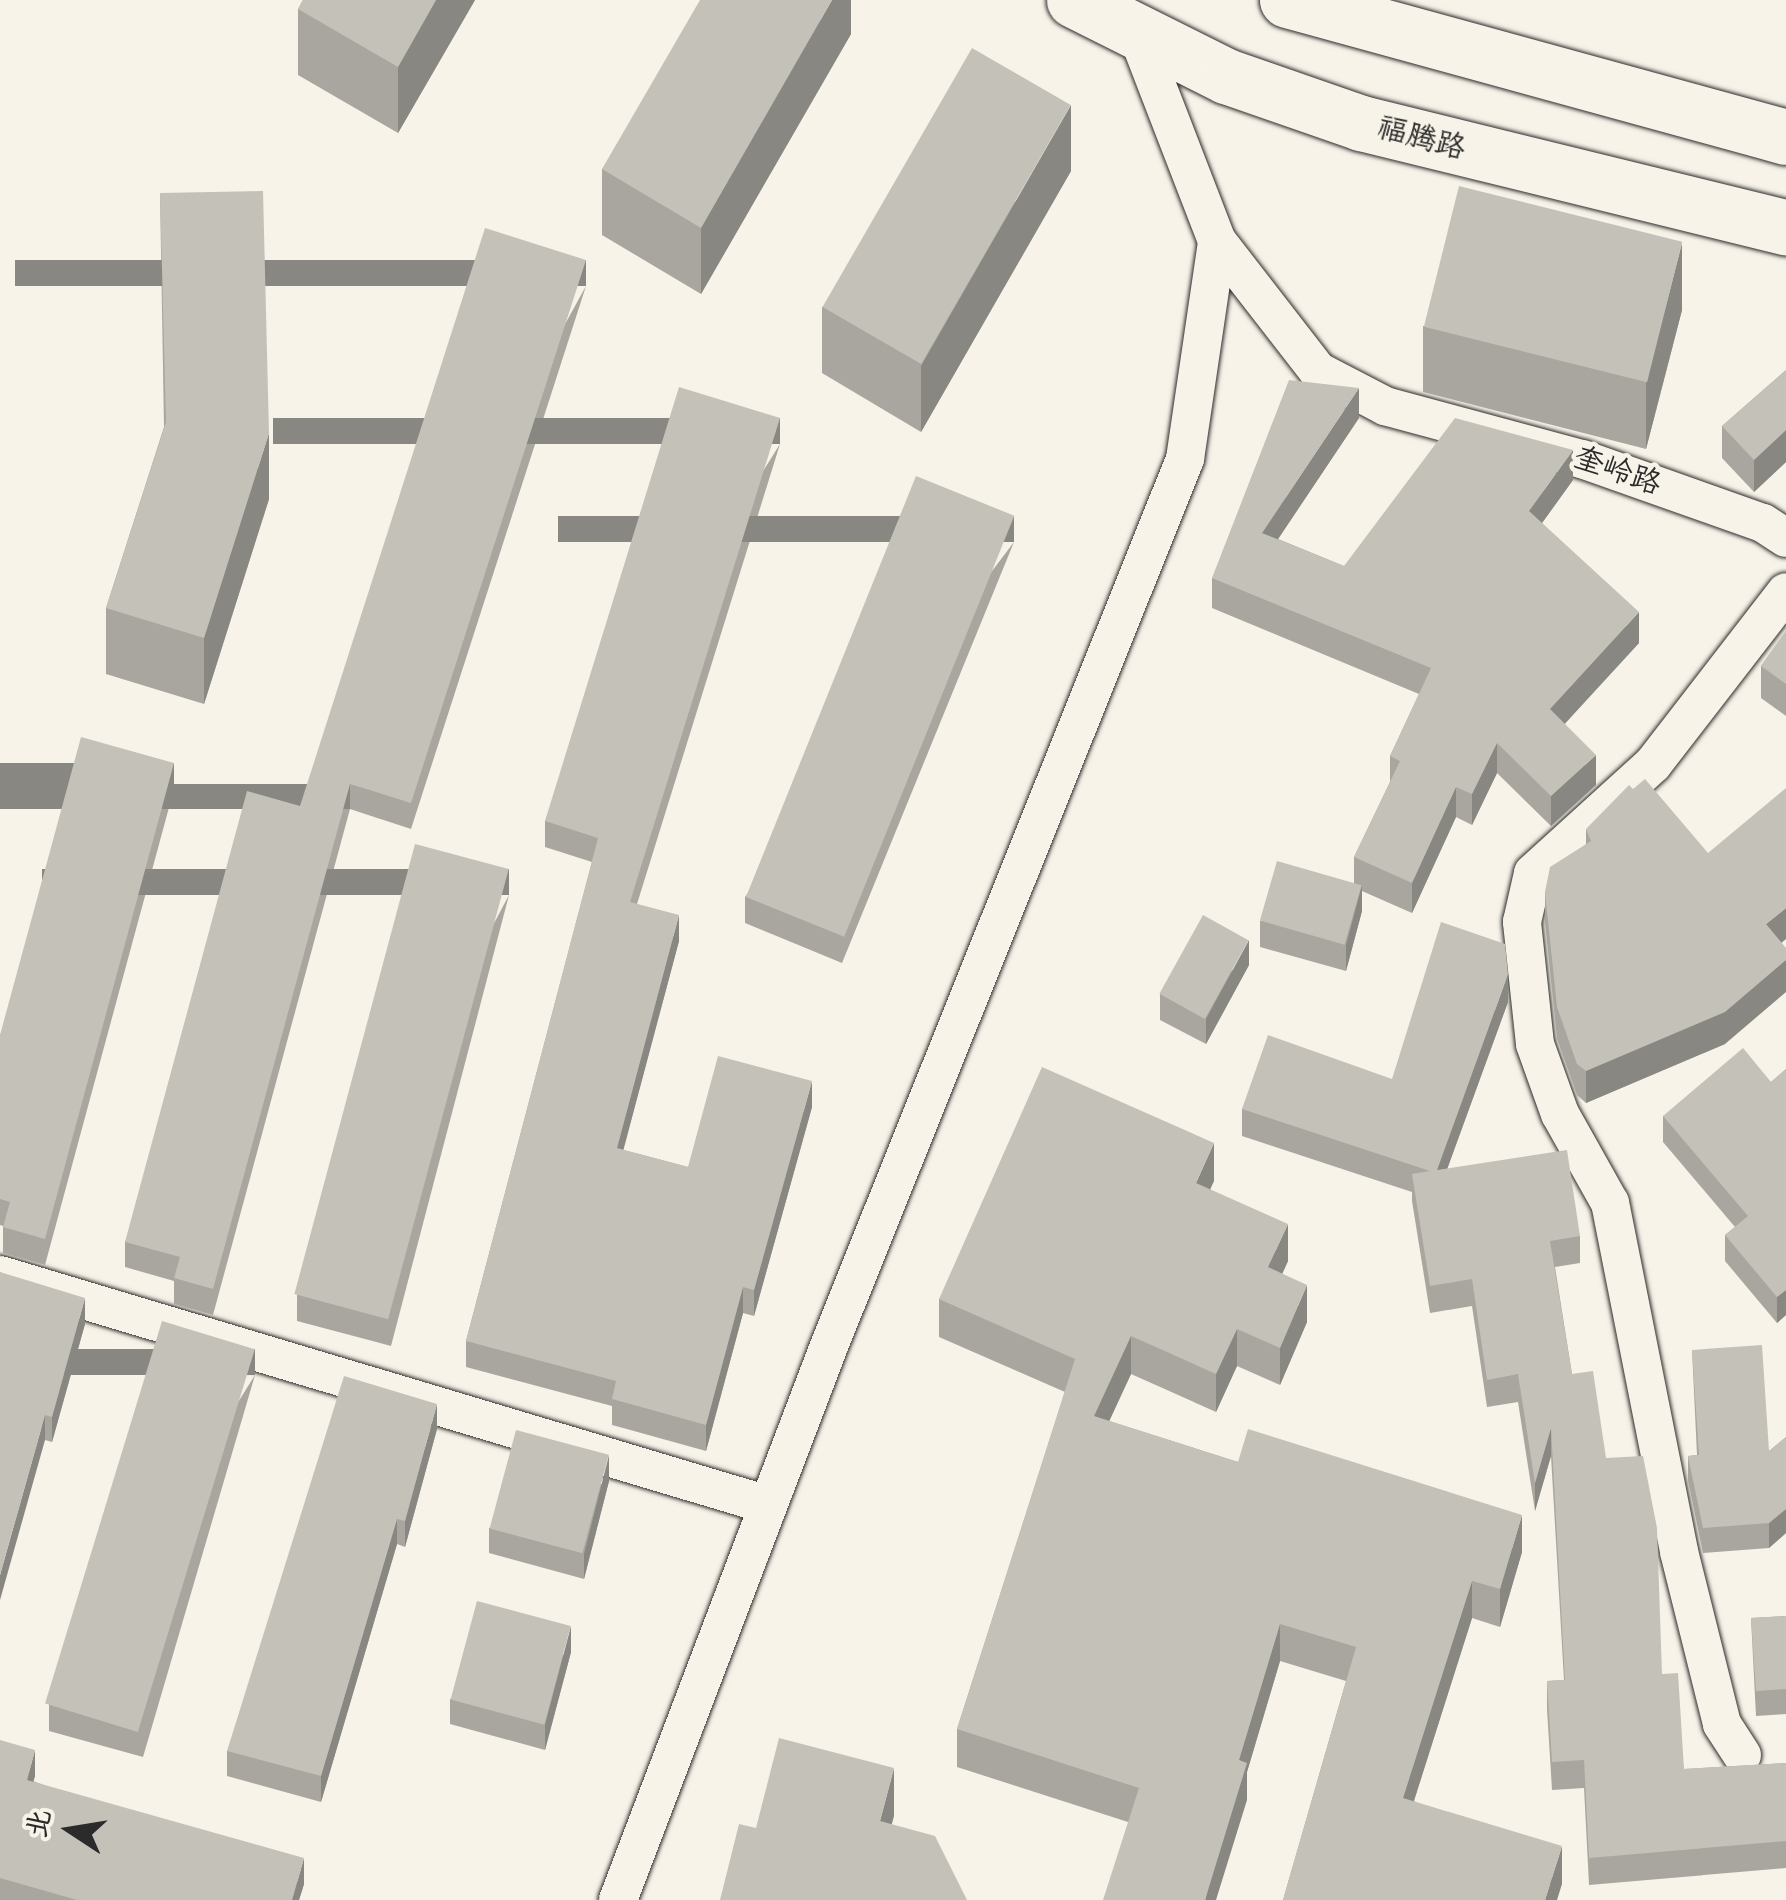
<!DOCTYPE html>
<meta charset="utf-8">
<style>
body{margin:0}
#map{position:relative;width:1786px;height:1900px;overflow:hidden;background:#f7f3e8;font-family:Mynerve,"LXGW WenKai TC",sans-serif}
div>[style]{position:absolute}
.roads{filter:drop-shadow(0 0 2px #2b2b2b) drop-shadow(0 0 2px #2b2b2b)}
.street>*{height:38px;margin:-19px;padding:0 19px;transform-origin:19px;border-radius:19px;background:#f7f3e8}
.primary>*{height:55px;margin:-27.5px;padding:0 27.5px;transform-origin:27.5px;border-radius:27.5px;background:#f7f3e8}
.wall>*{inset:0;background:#a9a69f}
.shaded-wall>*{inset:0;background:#898782;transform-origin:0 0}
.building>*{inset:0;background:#c4c1b9;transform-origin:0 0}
span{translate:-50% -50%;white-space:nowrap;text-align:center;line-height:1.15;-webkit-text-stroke:9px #f7f3e8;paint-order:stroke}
.street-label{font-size:30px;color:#2b2b2b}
.north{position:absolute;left:20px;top:1780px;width:100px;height:100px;-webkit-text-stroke:8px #f7f3e8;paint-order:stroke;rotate:282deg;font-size:28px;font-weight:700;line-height:40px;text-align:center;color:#2b2b2b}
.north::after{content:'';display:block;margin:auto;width:35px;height:45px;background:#2b2b2b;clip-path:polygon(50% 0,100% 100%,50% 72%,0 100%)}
</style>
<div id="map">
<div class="roads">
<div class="street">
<div style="left:1217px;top:241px;width:165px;rotate:52.2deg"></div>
<div style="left:1318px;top:371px;width:76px;rotate:27.6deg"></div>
<div style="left:1385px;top:406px;width:204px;rotate:15.1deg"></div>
<div style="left:1582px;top:459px;width:192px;rotate:19.5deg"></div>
<div style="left:1763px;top:523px;width:27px;rotate:33deg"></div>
<div style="left:0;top:1275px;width:802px;rotate:16.67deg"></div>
<div style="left:1742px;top:1755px;width:37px;rotate:-123deg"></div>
<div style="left:1722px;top:1724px;width:178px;rotate:-104deg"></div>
<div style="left:1679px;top:1551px;width:355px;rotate:-101.2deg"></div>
<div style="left:1610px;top:1203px;width:102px;rotate:-119.3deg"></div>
<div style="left:1560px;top:1114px;width:74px;rotate:-109.7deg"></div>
<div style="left:1535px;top:1044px;width:123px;rotate:-96.1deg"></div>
<div style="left:1522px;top:922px;width:50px;rotate:-77.3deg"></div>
<div style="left:1533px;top:873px;width:162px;rotate:-42.2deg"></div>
<div style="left:1653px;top:764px;width:217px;rotate:-52.3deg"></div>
<div style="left:618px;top:1900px;width:593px;rotate:-69.15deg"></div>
<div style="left:829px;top:1346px;width:956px;rotate:-68.13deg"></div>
<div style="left:1185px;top:459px;width:220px;rotate:-81.6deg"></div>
<div style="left:1217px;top:241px;width:225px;rotate:-111.1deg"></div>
</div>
<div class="primary">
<div style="left:1074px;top:0;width:170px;rotate:26.6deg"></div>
<div style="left:1226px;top:76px;width:143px;rotate:19.2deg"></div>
<div style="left:1361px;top:123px;width:438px;rotate:13.8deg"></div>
<div style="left:1287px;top:0;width:517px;rotate:15.35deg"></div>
</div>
</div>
<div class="wall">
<div style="clip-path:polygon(303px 0,475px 0,398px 133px,298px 75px,298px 9px)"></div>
<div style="clip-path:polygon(851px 0,851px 34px,701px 294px,602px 235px,602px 169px)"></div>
<div style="clip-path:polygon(1071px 171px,921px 432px,822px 373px,822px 307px)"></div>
<div style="clip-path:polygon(160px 193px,269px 499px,204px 704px,106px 674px,106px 608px,164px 427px)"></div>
<div style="clip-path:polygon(586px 286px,411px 829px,350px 809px,213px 1315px,174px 1304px,174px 1281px,125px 1267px,125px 1242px,300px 806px)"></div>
<div style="clip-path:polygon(1682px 310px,1646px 449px,1423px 392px,1423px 326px)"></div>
<div style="clip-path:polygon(1786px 370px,1786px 462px,1754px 492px,1722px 458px,1722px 426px)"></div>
<div style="clip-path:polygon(1359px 418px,1278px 539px,1344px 566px,1573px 480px,1542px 523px,1639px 643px,1564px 724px,1596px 785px,1551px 826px,1497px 773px,1472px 825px,1456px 817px,1412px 913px,1362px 891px,1362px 911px,1346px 971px,1260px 947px,1260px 921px,1354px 883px,1354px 857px,1390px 782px,1390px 756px,1419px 694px,1212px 608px,1212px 578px)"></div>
<div style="clip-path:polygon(780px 444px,637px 904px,679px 941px,623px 1150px,688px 1167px,812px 1107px,754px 1316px,743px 1313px,706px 1451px,612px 1425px,612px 1406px,466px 1367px,466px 1341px,592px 862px,545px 847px,545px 821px)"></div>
<div style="clip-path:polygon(1014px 542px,842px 963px,745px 923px,745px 897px)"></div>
<div style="clip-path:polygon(1786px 631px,1786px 716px,1761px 698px,1761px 666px)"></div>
<div style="clip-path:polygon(174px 789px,45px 1265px,3px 1253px,3px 1226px,0 1225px,0 1035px)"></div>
<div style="clip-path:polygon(1586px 829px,1708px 853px,1782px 943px,1725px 1044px,1586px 1103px,1577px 1095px,1557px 1039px,1545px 923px,1545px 892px,1586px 844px)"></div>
<div style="clip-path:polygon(509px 895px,391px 1346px,297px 1321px,297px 1295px)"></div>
<div style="clip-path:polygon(1249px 965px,1206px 1044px,1160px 1020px,1160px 994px)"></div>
<div style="clip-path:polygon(1508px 1002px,1447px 1169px,1580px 1236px,1580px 1263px,1555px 1267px,1572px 1374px,1606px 1458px,1662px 1674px,1684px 1769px,1786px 1763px,1786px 1868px,1589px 1885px,1584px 1788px,1552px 1790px,1547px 1709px,1547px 1681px,1564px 1680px,1551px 1456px,1535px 1511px,1518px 1402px,1487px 1407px,1472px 1306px,1430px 1313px,1412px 1201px,1412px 1192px,1242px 1136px,1242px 1109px,1392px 1079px)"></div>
<div style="clip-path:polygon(1786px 1069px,1786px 1315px,1777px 1323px,1725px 1261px,1725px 1235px,1735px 1227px,1663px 1142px,1663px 1116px,1771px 1082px)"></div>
<div style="clip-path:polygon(1214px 1181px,1210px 1189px,1288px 1261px,1282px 1274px,1307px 1322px,1280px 1385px,1237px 1366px,1216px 1412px,1131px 1374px,1109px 1421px,1522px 1552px,1500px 1627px,1472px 1618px,1414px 1801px,1562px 1884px,1283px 1900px,1346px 1681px,1280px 1661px,1247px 1772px,1247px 1800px,1128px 1822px,957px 1767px,957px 1729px,1065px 1392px,939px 1337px,939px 1299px)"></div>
<div style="clip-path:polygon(0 1272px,85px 1324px,52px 1442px,45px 1440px)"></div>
<div style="clip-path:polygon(1692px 1350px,1769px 1451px,1786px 1437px,1786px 1533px,1769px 1548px,1703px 1553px,1688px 1481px,1688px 1456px,1697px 1455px)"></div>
<div style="clip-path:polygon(255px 1375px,143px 1757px,49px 1731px,49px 1705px)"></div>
<div style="clip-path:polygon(437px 1429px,405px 1547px,397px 1544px,321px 1802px,227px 1776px,227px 1751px)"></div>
<div style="clip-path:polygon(609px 1481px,584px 1579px,489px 1553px,489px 1528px)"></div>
<div style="clip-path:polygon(1786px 1616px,1786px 1714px,1756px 1716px,1751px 1618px)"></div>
<div style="clip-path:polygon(571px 1652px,545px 1750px,450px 1724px,450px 1699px)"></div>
<div style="clip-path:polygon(0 1740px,35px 1776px,33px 1781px,304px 1884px,299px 1900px,0 1900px)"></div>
</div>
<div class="shaded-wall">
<div style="clip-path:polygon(436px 0,475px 0,398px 133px,398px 67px)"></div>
<div style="clip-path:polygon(832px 0,851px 0,851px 34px,701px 294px,701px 228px)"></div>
<div style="clip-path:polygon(1071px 105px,1071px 171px,921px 432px,921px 366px)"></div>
<div style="clip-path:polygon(1682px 243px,1682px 310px,1646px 449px,1646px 383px)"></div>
<div style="left:586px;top:260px;width:26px;height:571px;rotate:90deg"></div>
<div style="clip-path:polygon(1359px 388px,1359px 418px,1262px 563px,1262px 533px)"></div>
<div style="left:780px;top:418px;width:26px;height:507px;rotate:90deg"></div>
<div style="clip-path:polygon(1786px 430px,1786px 462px,1754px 492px,1754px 460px)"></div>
<div style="clip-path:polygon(269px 433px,269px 499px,204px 704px,204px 638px)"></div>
<div style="clip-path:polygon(1573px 450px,1573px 480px,1529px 541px,1529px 511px)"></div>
<div style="left:1014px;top:516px;width:26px;height:456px;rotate:90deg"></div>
<div style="clip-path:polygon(1639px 612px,1639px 643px,1550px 740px,1550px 709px)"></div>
<div style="clip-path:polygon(1497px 743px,1497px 773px,1472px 825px,1472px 794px)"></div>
<div style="clip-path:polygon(1596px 755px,1596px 785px,1551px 826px,1551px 796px)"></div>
<div style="left:174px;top:763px;width:26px;height:493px;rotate:90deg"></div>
<div style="left:350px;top:784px;width:25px;height:523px;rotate:90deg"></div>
<div style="clip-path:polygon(1456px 787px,1456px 817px,1412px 913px,1412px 883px)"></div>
<div style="left:509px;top:869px;width:26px;height:467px;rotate:90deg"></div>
<div style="clip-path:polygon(1362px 885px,1362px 911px,1346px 971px,1346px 945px)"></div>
<div style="clip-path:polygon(1786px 908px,1786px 939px,1766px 956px,1766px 924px)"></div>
<div style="clip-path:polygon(679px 915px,679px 941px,617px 1174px,617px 1148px)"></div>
<div style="clip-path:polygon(1249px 940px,1249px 965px,1206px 1044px,1206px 1019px)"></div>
<div style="clip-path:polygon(1786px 960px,1786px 992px,1725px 1044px,1586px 1103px,1586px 1071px)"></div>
<div style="clip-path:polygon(1508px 974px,1508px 1002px,1437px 1197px,1437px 1170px)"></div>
<div style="clip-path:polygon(812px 1081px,812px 1107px,754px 1316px,754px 1290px)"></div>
<div style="clip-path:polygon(1214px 1143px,1214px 1181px,1196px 1220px,1196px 1183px)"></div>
<div style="clip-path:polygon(1288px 1224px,1288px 1261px,1268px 1305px,1268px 1267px)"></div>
<div style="clip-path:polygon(1307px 1285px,1307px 1322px,1280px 1385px,1280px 1348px)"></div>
<div style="clip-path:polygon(743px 1287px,743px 1313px,706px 1451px,706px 1425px)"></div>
<div style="clip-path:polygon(1786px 1290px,1786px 1315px,1777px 1323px,1777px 1297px)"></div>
<div style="clip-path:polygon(85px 1298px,85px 1324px,52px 1442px,52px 1417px)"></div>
<div style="clip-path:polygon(1237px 1329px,1237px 1366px,1216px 1412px,1216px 1374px)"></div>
<div style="clip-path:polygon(1131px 1336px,1131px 1374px,1094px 1454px,1094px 1416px)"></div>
<div style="left:255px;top:1349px;width:26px;height:398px;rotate:90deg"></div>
<div style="clip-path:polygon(437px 1404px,437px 1429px,405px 1547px,405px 1521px)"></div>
<div style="clip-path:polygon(45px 1415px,45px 1440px,0 1600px,0 1575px)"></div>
<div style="clip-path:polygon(1551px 1428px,1551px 1456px,1535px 1511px,1535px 1483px)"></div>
<div style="clip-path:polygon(609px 1455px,609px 1481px,584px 1579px,584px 1554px)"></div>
<div style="clip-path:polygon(1786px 1509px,1786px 1533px,1769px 1548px,1769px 1523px)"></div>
<div style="clip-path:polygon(1522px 1515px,1522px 1552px,1500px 1627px,1500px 1589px)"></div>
<div style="clip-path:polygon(397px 1519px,397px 1544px,321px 1802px,321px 1776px)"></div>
<div style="clip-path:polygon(1472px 1581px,1472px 1618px,1403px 1835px,1403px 1798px)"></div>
<div style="clip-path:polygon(1280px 1624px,1280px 1661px,1247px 1772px,1247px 1800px,1216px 1900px,1205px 1900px,1239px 1760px)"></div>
<div style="clip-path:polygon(571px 1626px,571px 1652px,545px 1750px,545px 1725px)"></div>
<div style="clip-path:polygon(35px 1750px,35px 1776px,27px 1805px,27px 1780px)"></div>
<div style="clip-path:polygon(894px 1768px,894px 1816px,880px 1869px,880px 1821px)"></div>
<div style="clip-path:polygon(1562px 1846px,1562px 1884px,1557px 1900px,1545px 1900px)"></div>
<div style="clip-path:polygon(304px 1858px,304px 1884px,299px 1900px,292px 1900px)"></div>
</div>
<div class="building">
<div style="clip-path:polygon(303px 0,436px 0,398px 67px,298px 9px)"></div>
<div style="clip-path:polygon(700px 0,832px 0,701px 228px,602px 169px)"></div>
<div style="left:972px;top:48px;width:114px;height:299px;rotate:30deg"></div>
<div style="left:1459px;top:186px;width:230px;height:145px;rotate:14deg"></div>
<div style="clip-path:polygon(263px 191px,269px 433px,204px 638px,106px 608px,166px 422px,160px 193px)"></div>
<div style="clip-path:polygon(485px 228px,586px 260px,411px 803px,350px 784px,213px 1289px,174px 1278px,180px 1257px,125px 1242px,247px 791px,300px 806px)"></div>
<div style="clip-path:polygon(1786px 370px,1786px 430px,1754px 460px,1722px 426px)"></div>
<div style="clip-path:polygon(1289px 380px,1359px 388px,1262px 533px,1344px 566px,1455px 418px,1573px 450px,1529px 511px,1639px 612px,1550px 709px,1596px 755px,1551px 796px,1497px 743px,1472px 794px,1456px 787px,1412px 883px,1354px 857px,1400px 761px,1390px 756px,1431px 668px,1212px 578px)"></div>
<div style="clip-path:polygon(679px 387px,780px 418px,630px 902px,679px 915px,617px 1148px,688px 1167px,718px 1056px,812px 1081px,754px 1290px,743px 1287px,706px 1425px,612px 1399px,616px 1381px,466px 1341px,598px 838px,545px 821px)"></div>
<div style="left:916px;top:476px;width:106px;height:454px;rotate:22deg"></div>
<div style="clip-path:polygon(1786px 631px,1786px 684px,1761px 666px)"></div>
<div style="clip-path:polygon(81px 737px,174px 763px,45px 1239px,3px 1227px,10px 1202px,0 1199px,0 1035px)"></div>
<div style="clip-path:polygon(1645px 779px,1708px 853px,1786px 788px,1786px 908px,1766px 924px,1786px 948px,1786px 960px,1725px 1012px,1586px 1071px,1577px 1064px,1557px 1007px,1545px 892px,1550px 867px,1591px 841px,1586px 829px,1629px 785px,1633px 789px)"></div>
<div style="left:415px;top:844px;width:97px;height:466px;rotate:15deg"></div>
<div style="left:1277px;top:861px;width:88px;height:62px;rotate:16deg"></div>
<div style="left:1203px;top:915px;width:52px;height:90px;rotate:29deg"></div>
<div style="clip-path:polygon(1441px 922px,1505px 944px,1508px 974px,1437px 1170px,1567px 1150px,1580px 1236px,1550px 1241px,1572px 1374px,1593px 1371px,1606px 1458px,1643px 1456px,1657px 1528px,1662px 1674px,1678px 1673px,1684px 1769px,1786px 1763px,1786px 1841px,1589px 1858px,1584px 1760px,1552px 1762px,1547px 1681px,1565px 1680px,1551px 1428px,1535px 1483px,1518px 1374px,1487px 1380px,1472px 1279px,1430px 1286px,1412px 1174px,1430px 1171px,1242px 1109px,1268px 1035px,1392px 1079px)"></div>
<div style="clip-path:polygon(1743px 1048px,1771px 1082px,1786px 1069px,1786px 1290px,1777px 1297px,1725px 1235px,1748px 1216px,1663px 1116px)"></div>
<div style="clip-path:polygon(1042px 1067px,1214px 1143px,1196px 1183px,1288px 1224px,1268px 1267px,1307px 1285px,1280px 1348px,1237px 1329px,1216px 1374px,1131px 1336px,1094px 1416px,1238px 1462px,1248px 1429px,1522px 1515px,1500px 1589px,1472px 1581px,1403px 1798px,1562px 1846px,1545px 1900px,1283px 1900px,1356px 1647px,1280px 1624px,1239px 1760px,1247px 1763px,1205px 1900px,1103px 1900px,1139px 1788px,957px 1729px,1075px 1359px,939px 1299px)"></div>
<div style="clip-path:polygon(0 1272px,85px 1298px,52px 1417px,45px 1415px,0 1575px)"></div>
<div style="left:162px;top:1321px;width:97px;height:400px;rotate:17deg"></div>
<div style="clip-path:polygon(1762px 1345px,1769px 1451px,1786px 1437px,1786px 1509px,1769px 1523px,1703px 1528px,1688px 1456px,1699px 1455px,1692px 1350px)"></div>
<div style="clip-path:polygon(344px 1376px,437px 1404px,405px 1521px,397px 1519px,321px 1776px,227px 1751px)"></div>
<div style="left:516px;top:1430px;width:96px;height:102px;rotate:15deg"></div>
<div style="left:477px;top:1601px;width:97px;height:102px;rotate:15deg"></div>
<div style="clip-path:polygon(1786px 1616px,1786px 1689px,1756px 1691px,1751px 1618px)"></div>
<div style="clip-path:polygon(779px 1738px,894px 1768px,880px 1821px,935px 1836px,967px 1900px,720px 1900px,739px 1824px,756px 1828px)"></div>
<div style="clip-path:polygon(0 1740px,35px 1750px,27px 1780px,304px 1858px,292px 1900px,77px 1900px,0 1878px)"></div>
</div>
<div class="street-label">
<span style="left:1421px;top:139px;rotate:15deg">福腾路</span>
<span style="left:1617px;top:472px;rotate:19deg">奎岭路</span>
</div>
<div class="north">北</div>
</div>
